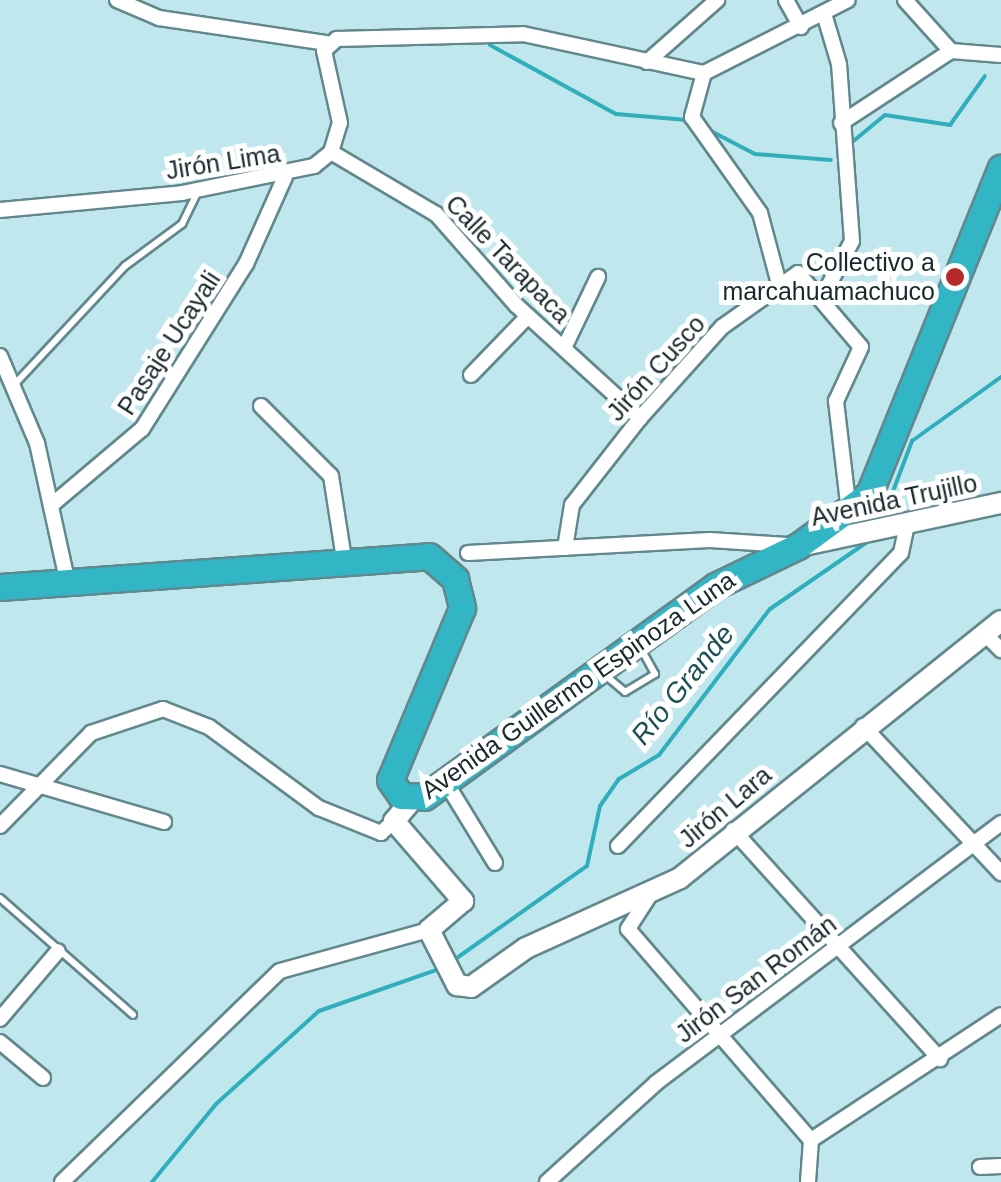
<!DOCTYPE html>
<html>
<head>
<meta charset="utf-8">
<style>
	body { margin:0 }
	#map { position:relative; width:1001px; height:1182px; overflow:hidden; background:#c0e7ed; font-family:Arial,sans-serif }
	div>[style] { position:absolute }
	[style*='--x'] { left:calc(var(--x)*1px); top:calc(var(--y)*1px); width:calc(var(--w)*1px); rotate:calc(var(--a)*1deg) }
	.stream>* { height:4px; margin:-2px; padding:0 2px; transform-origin:2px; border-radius:2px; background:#2faebc }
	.roads { filter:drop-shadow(2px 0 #62878c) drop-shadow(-2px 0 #62878c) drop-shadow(0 2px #62878c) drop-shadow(0 -2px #62878c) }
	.lane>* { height:6px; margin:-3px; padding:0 3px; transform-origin:3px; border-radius:3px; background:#fff }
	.street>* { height:14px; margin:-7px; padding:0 7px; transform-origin:7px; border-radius:7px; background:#fff }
	.secondary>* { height:20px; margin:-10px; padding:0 10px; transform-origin:10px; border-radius:10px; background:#fff }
	.highway>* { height:25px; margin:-12.5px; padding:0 12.5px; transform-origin:12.5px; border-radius:12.5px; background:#32b5c4 }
	.dots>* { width:28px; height:28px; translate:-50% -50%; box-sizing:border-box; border:5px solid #fff; border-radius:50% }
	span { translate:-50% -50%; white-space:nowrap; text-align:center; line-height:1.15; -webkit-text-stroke:10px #fff; paint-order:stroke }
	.street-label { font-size:25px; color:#19292b }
	.poi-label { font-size:25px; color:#19292b }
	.right { translate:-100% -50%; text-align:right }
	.water-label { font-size:28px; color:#1d5056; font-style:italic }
</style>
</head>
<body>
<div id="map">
	<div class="stream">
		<div style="--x:490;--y:45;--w:144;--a:28.7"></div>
		<div style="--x:616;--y:114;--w:71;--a:4.8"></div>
		<div style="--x:707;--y:129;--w:54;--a:27.5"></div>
		<div style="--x:755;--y:154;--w:76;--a:4.5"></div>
		<div style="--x:851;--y:143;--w:44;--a:-39.5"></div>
		<div style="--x:885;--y:115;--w:66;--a:8.7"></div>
		<div style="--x:950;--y:125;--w:60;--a:-54.5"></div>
		<div style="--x:881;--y:523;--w:88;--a:-69.3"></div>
		<div style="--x:912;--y:441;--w:110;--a:-35.7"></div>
		<div style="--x:454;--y:960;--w:163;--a:-35.3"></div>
		<div style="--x:587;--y:866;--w:61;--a:-77.8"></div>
		<div style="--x:600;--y:806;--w:33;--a:-55"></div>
		<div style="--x:619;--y:779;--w:47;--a:-31"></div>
		<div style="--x:659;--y:755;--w:183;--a:-52.8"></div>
		<div style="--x:770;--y:609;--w:129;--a:-34.6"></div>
		<div style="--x:152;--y:1182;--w:101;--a:-50.6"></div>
		<div style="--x:216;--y:1104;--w:139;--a:-42.1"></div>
		<div style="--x:319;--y:1011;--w:130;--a:-19.3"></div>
	</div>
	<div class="roads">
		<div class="lane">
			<div style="--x:14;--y:385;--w:163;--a:-47"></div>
			<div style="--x:125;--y:266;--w:71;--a:-36.4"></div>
			<div style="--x:182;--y:224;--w:37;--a:-64"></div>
			<div style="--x:605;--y:675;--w:26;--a:40"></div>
			<div style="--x:625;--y:692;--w:35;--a:-31"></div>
			<div style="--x:655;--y:674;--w:31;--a:-119"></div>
			<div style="--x:0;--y:898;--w:177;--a:41.3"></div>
		</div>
		<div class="street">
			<div style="--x:117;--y:0;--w:46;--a:23.2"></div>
			<div style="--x:159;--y:18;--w:170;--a:8.5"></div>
			<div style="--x:786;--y:0;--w:31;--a:61"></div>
			<div style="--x:905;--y:0;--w:69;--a:48"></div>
			<div style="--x:951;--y:51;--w:50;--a:4.6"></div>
			<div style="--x:647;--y:62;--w:94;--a:-41.5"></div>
			<div style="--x:704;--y:73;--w:46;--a:105.3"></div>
			<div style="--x:692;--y:117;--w:118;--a:54.7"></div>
			<div style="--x:760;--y:213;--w:73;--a:75"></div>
			<div style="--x:841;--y:123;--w:131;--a:-33.2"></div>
			<div style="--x:331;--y:152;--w:122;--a:30.6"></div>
			<div style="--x:436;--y:214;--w:121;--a:48.7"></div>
			<div style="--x:516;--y:305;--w:168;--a:42.3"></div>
			<div style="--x:0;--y:210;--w:183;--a:-5.3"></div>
			<div style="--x:182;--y:193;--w:135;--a:-11.6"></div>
			<div style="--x:314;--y:166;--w:22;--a:-39"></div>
			<div style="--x:331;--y:152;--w:30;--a:-73"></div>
			<div style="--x:340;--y:123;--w:74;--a:-102.5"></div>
			<div style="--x:324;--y:51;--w:18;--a:-43"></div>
			<div style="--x:337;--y:39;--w:186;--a:-1.5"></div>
			<div style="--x:523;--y:34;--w:185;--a:12.2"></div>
			<div style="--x:704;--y:73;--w:161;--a:-26.9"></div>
			<div style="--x:823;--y:296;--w:62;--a:-62.2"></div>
			<div style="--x:852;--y:241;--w:177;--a:-94.2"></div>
			<div style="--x:839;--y:64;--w:49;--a:-106.6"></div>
			<div style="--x:564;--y:348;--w:79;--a:-64.4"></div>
			<div style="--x:0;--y:356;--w:95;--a:67"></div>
			<div style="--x:37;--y:443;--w:144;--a:77.6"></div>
			<div style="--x:471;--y:375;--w:82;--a:-46"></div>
			<div style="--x:261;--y:406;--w:99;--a:45"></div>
			<div style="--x:331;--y:476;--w:84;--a:81.1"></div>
			<div style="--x:54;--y:503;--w:115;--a:-40.1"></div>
			<div style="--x:142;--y:429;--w:195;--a:-57.8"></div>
			<div style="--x:246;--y:264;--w:95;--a:-65.9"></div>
			<div style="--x:565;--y:548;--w:44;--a:-80.8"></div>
			<div style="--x:572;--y:505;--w:110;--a:-52"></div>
			<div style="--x:640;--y:418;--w:122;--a:-48"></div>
			<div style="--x:722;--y:327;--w:93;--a:-35.4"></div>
			<div style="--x:798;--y:273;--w:97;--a:49.6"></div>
			<div style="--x:861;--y:347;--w:60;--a:114.8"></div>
			<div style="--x:836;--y:401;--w:112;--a:83.3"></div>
			<div style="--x:468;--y:553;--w:242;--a:-3.1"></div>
			<div style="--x:710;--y:540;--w:77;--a:3.7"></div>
			<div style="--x:985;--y:634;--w:23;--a:45"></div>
			<div style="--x:863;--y:726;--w:202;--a:46.8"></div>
			<div style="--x:0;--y:774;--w:171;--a:16.3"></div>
			<div style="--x:445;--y:781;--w:96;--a:58.6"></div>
			<div style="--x:0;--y:826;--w:130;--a:-45.6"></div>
			<div style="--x:91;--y:733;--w:76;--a:-18.4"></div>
			<div style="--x:163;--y:709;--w:49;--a:21.4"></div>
			<div style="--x:209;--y:727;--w:137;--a:36.4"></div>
			<div style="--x:319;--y:808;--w:67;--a:22"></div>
			<div style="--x:381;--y:833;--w:18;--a:-43"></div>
			<div style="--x:733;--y:830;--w:309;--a:47.9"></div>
			<div style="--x:618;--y:846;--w:407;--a:-46"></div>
			<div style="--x:901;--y:553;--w:30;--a:-78"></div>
			<div style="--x:648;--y:898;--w:37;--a:123"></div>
			<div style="--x:628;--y:929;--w:279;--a:49.1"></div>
			<div style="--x:0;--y:1019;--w:89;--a:-49.5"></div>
			<div style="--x:0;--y:1042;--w:56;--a:39.9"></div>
			<div style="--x:811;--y:1140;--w:227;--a:-33.3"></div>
			<div style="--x:980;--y:1167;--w:21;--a:-3"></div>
			<div style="--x:62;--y:1182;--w:303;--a:-44.1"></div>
			<div style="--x:280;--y:971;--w:155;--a:-15.4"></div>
			<div style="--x:547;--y:1182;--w:147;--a:-42.2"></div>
			<div style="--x:656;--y:1083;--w:432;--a:-37"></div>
			<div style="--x:808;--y:1182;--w:42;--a:-85.9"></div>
		</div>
		<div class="secondary">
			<div style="--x:800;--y:546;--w:206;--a:-12.1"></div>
			<div style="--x:411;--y:801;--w:26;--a:130"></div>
			<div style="--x:394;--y:821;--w:106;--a:49.2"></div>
			<div style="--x:463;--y:901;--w:45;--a:139.5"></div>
			<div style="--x:429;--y:930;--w:62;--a:63"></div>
			<div style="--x:457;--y:985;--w:14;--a:8"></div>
			<div style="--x:471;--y:987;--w:67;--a:-35.3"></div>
			<div style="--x:526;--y:948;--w:169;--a:-24.4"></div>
			<div style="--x:680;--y:878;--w:411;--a:-38.7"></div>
		</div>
		<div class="highway">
			<div style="--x:0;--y:587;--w:430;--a:-4.1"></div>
			<div style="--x:429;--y:556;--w:35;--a:41"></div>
			<div style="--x:455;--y:579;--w:30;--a:76"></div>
			<div style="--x:462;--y:608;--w:186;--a:112.7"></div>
			<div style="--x:390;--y:780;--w:19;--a:55"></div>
			<div style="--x:401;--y:796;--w:23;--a:2"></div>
			<div style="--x:424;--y:797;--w:359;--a:-35.9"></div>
			<div style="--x:715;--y:586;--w:92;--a:-25.7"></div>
			<div style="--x:798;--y:546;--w:88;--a:-36.2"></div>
			<div style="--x:869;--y:494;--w:352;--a:-68"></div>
		</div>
	</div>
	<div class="dots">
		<div style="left:955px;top:277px;background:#b72828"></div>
	</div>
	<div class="street-label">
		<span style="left:223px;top:162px;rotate:-9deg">Jirón Lima</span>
		<span style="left:508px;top:259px;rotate:46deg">Calle Tarapaca</span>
		<span style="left:169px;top:343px;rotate:-57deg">Pasaje Ucayali</span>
		<span style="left:656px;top:368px;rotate:-48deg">Jirón Cusco</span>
		<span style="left:894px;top:500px;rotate:-12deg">Avenida Trujillo</span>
		<span style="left:578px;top:685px;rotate:-35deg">Avenida Guillermo Espinoza Luna</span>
		<span style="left:725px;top:807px;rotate:-40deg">Jirón Lara</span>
		<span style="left:756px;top:979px;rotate:-37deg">Jirón San Román</span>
	</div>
	<div class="poi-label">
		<span class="right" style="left:935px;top:277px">Collectivo a<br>marcahuamachuco</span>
	</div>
	<div class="water-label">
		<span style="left:683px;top:685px;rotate:-51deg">Río Grande</span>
	</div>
</div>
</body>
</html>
